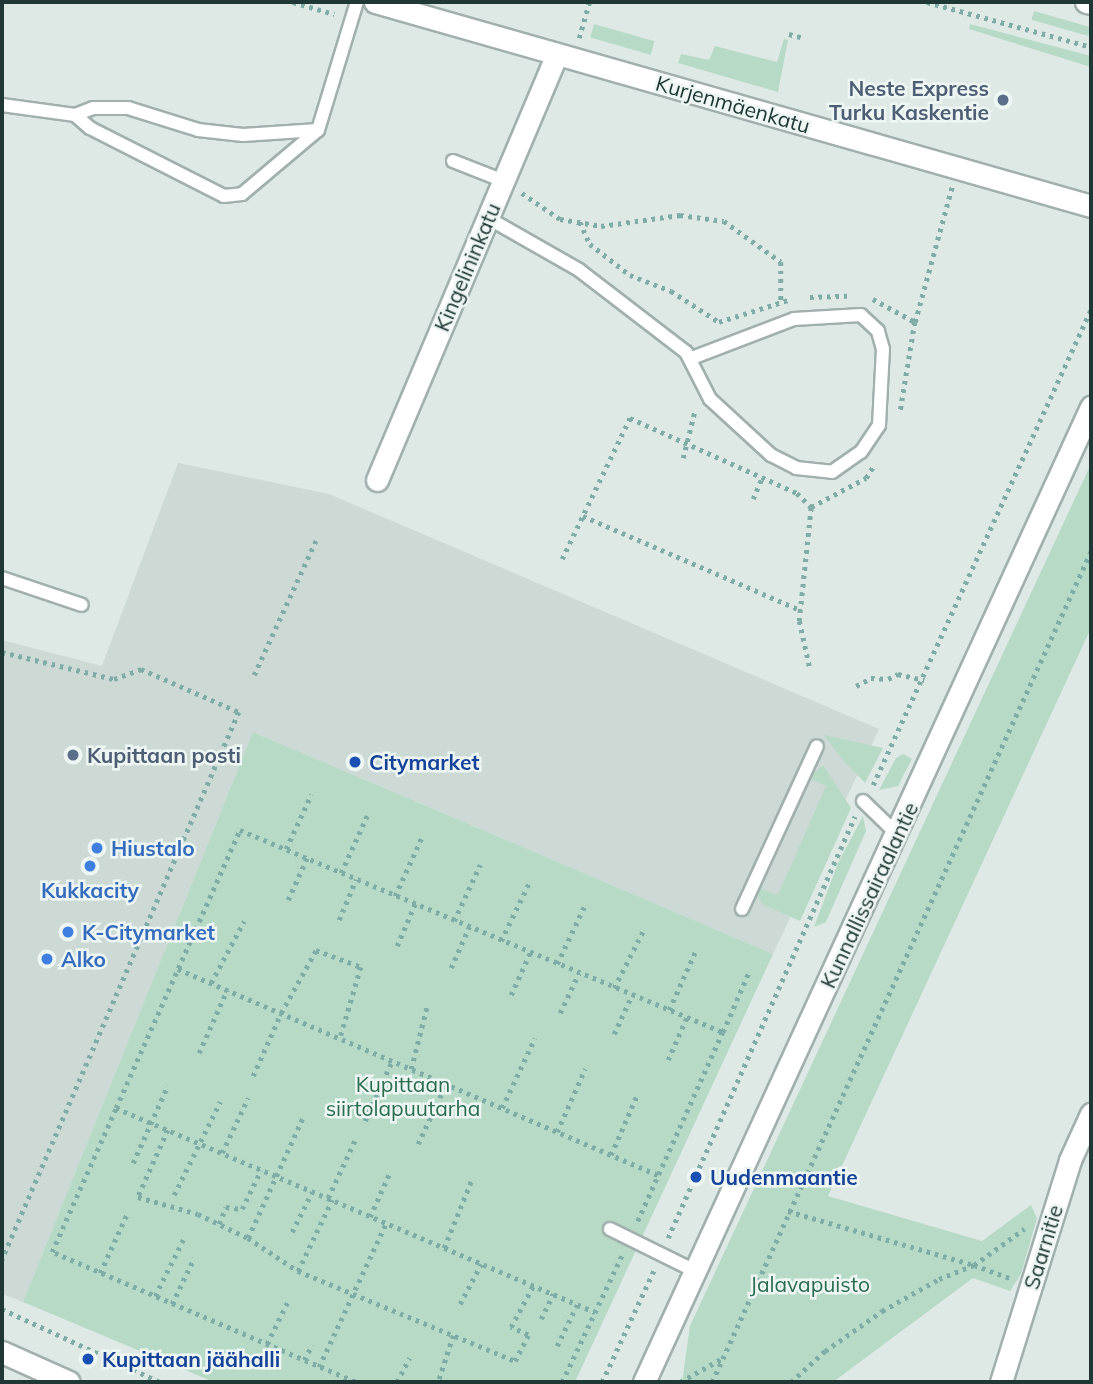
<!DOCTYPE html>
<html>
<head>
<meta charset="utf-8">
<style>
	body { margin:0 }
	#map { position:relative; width:1093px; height:1384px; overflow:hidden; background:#dee9e6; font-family:Mulish,sans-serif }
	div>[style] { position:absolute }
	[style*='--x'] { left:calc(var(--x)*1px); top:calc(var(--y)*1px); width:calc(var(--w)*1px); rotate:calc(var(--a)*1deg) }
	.built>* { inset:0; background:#ccd9d5 }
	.green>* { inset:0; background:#b7dac6; transform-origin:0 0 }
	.path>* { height:4.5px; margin-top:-2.25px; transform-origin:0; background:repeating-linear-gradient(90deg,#7faca5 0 3.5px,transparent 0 8.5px) }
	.roads { filter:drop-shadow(2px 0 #a1b0ad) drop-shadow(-2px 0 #a1b0ad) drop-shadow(0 2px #a1b0ad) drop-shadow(0 -2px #a1b0ad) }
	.lane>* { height:12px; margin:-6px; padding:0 6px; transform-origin:6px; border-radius:6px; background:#fff }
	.street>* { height:21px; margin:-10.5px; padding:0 10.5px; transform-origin:10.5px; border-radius:10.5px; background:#fff }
	.secondary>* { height:21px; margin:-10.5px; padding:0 10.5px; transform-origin:10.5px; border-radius:10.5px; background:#fff }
	.dots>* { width:19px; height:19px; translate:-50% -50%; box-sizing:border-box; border:4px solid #eef6f3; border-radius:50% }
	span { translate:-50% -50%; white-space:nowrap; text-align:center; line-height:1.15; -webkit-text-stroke:5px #eef6f3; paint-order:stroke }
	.service-label { font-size:21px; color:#4e5e75; font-weight:700 }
	.right { translate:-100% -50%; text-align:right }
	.left { translate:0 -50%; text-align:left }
	.street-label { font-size:21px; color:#203835 }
	.transit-label { font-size:21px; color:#164399; font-weight:700 }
	.shop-label { font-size:21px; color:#366cbe; font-weight:700 }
	.park-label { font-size:21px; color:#2c6d4f }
	.frame { position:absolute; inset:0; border:4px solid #203835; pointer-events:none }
</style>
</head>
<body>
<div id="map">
	<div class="built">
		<div style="clip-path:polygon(178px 463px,329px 494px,879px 729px,773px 954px,253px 732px,23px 1302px,2px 1294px,2px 640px,102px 666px)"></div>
	</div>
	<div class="green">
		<div style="left:1034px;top:11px;width:59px;height:9px;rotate:16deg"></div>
		<div style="left:594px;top:24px;width:63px;height:14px;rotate:16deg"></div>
		<div style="clip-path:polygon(970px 24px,1091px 56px,1091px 67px,969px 29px)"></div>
		<div style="clip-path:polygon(784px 39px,788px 40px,778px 92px,678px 63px,681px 54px,709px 60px,715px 46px,777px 62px)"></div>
		<div style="clip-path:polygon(1091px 464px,1091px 628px,828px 1196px,982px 1241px,1031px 1205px,1037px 1218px,1021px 1274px,1010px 1291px,973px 1278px,833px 1382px,682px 1382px,690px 1326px)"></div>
		<div style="clip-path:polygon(253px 732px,773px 954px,575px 1382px,214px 1382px,23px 1302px)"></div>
		<div style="clip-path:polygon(824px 735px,883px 748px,865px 783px,842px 759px)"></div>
		<div style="clip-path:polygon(903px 754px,912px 759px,898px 786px,879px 790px,896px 758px)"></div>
		<div style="clip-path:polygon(823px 765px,851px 808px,800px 921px,762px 904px,758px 895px,761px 889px,778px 895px,826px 786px,809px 778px)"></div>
		<div style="clip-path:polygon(863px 816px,866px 831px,826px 922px,814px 927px,838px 863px)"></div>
	</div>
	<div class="path">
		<div style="--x:293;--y:2;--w:43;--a:16.3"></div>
		<div style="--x:927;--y:2;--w:170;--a:15.3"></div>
		<div style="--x:789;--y:34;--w:16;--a:15"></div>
		<div style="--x:579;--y:38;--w:37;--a:-74"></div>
		<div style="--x:522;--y:193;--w:46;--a:34.4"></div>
		<div style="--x:560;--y:219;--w:42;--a:9.7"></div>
		<div style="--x:601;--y:226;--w:80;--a:-7.9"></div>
		<div style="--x:680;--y:215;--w:44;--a:7.8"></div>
		<div style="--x:724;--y:221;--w:70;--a:35.7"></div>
		<div style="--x:781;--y:262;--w:38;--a:90"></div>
		<div style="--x:580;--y:222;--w:24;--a:66"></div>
		<div style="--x:590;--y:244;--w:51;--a:37.8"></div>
		<div style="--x:630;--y:275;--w:44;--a:21.3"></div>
		<div style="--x:671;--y:291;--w:57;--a:32.9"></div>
		<div style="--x:719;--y:322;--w:72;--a:-17.7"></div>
		<div style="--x:810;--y:297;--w:37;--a:-2"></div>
		<div style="--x:873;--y:299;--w:48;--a:28.7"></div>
		<div style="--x:915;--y:322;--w:93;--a:99.3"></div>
		<div style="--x:915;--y:322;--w:140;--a:-74.7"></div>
		<div style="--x:683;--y:458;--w:49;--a:-76"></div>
		<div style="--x:753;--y:499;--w:25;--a:-67"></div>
		<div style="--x:583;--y:516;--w:236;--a:23.4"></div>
		<div style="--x:562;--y:559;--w:157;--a:-64.3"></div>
		<div style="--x:630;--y:418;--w:183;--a:24.2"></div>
		<div style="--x:797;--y:493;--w:20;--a:45"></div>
		<div style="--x:811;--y:507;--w:62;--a:-27.8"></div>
		<div style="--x:866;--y:478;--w:13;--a:-58"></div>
		<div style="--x:2;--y:652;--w:115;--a:13.6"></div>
		<div style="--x:114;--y:679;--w:29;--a:-20"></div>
		<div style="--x:141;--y:669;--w:107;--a:23.7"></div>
		<div style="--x:239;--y:712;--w:597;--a:113.39"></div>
		<div style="--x:809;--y:666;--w:46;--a:-102.5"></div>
		<div style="--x:799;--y:621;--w:115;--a:-84"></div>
		<div style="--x:254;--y:675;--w:149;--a:-65.3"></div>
		<div style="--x:856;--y:686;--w:17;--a:-28"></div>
		<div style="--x:871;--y:678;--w:17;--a:3"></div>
		<div style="--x:888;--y:679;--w:11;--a:-27"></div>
		<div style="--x:898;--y:674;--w:27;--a:13"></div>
		<div style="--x:873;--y:785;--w:524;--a:-65.39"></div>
		<div style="--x:286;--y:849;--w:60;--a:-65.2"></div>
		<div style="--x:341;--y:873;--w:63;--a:-65.5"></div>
		<div style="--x:395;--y:896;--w:63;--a:-65.5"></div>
		<div style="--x:288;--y:900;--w:46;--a:-65.7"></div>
		<div style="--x:339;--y:920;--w:44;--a:-67.5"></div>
		<div style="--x:454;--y:921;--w:62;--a:-65.1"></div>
		<div style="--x:501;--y:941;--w:64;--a:-64.2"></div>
		<div style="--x:397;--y:946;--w:46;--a:-66.8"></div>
		<div style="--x:557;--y:964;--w:65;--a:-64.6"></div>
		<div style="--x:451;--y:968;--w:45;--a:-66.3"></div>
		<div style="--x:178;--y:969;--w:522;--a:23.23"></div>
		<div style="--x:211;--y:983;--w:70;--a:-62"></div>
		<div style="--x:614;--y:988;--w:66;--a:-63"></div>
		<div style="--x:511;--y:995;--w:46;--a:-65.7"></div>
		<div style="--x:669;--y:1010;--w:66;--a:-65.8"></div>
		<div style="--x:560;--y:1013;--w:44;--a:-64.6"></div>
		<div style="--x:723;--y:1032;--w:63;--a:-66.7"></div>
		<div style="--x:614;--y:1034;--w:43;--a:-65.2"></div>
		<div style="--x:199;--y:1053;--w:69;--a:-66"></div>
		<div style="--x:668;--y:1060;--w:47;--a:-66.2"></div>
		<div style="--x:411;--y:1069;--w:65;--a:-75.7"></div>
		<div style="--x:253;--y:1076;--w:69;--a:-66"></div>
		<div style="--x:281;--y:1013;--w:72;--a:-60.9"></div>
		<div style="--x:316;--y:950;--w:48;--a:20.7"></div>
		<div style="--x:361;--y:967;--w:75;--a:106.3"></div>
		<div style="--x:116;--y:1108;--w:304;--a:-66"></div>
		<div style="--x:240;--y:830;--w:524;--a:22.7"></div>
		<div style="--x:723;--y:1032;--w:209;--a:114.2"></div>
		<div style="--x:502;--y:1108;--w:77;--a:-64.8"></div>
		<div style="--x:365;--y:1121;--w:66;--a:-65.8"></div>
		<div style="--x:168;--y:1130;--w:73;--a:114.1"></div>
		<div style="--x:138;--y:1197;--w:62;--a:15.8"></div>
		<div style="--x:198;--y:1214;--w:55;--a:25.6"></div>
		<div style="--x:248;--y:1238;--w:60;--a:33.4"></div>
		<div style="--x:298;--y:1271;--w:235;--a:22.5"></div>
		<div style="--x:515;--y:1361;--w:29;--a:-63"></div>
		<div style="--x:528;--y:1335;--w:19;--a:-155"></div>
		<div style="--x:511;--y:1327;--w:47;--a:-61.8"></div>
		<div style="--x:557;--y:1132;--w:69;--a:-66"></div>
		<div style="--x:418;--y:1144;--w:66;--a:-65"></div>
		<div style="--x:222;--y:1153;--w:61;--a:-64.7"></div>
		<div style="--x:611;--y:1155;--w:65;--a:-66.6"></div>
		<div style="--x:133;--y:1163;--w:85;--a:-65.8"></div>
		<div style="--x:174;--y:1195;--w:104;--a:-63.7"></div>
		<div style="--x:328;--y:1198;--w:64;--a:-65"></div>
		<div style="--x:788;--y:1211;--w:194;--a:16.2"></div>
		<div style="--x:974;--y:1265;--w:62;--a:-35.8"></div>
		<div style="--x:370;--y:1217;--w:49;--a:-66"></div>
		<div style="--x:219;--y:1224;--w:18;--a:-68"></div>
		<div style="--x:226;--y:1207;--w:16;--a:7"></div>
		<div style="--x:242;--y:1209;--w:43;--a:-64"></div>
		<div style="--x:292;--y:1232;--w:45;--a:-63.4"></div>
		<div style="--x:248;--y:1238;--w:135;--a:-65.5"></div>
		<div style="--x:668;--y:1238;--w:461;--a:-66.1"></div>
		<div style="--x:444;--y:1248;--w:74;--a:-67.9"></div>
		<div style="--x:298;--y:1271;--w:79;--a:-64.4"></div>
		<div style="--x:100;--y:1273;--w:65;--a:-65.4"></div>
		<div style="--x:155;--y:1296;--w:67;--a:-63.4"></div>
		<div style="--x:172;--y:1304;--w:51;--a:-64.4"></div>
		<div style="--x:460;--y:1304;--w:45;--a:-62.3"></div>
		<div style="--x:2;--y:1309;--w:174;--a:24.8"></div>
		<div style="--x:541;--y:1319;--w:28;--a:-64"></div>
		<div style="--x:267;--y:1344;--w:50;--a:-63.9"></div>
		<div style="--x:557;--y:1346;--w:46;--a:-64"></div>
		<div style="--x:304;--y:1360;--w:17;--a:-62"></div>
		<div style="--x:319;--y:1367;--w:159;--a:-65"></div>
		<div style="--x:439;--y:1379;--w:46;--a:-72.3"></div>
		<div style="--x:355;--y:1382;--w:330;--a:-156.8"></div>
		<div style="--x:52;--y:1252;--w:158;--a:-66"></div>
		<div style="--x:116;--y:1108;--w:521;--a:23.07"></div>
		<div style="--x:397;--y:1382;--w:27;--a:-63"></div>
		<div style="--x:562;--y:1382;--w:143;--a:-64.7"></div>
		<div style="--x:602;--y:1382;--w:126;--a:-65.1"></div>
		<div style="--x:680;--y:1382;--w:47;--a:-29.3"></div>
		<div style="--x:712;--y:1382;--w:913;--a:-65.48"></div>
		<div style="--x:791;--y:1382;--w:46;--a:-42.4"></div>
		<div style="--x:825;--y:1351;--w:70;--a:-35.1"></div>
		<div style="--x:882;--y:1311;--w:65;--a:-29.3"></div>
		<div style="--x:939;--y:1279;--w:38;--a:-22"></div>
		<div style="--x:974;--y:1265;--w:38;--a:20"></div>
	</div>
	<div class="roads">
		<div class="lane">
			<div style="--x:2;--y:105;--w:74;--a:7.8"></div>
			<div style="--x:75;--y:115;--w:20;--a:41"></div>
			<div style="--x:90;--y:128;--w:150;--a:26.9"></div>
			<div style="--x:224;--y:196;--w:18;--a:-6"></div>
			<div style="--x:242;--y:194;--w:99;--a:-40.1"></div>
			<div style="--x:75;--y:115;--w:19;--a:-21"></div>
			<div style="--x:93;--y:108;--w:35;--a:0"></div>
			<div style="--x:128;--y:108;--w:73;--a:17.4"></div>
			<div style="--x:198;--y:130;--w:45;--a:6.3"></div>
			<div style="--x:243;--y:135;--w:75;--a:-3.8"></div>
			<div style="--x:318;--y:130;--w:134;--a:-73.1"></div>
			<div style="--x:453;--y:161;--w:55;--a:21.4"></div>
			<div style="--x:488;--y:218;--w:105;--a:29.7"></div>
			<div style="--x:579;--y:270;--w:135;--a:37.5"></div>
			<div style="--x:686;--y:352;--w:53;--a:62.9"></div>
			<div style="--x:710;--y:399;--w:83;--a:42.6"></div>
			<div style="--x:771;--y:455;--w:28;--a:27"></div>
			<div style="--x:796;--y:468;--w:36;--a:6"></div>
			<div style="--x:832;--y:472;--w:35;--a:-35"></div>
			<div style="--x:861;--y:452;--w:32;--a:-56"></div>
			<div style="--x:879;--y:425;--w:76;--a:-87"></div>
			<div style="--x:883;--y:349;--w:19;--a:-106"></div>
			<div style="--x:878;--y:331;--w:23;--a:-137"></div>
			<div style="--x:861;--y:315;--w:67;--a:176.6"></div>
			<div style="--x:794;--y:319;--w:109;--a:159.1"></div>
			<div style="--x:2;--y:578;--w:84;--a:18.6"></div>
			<div style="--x:863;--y:801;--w:47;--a:44.1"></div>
			<div style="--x:742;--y:909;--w:179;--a:-65.3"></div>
			<div style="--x:610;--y:1229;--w:95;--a:26.3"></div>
		</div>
		<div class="street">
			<div style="--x:375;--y:2;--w:744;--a:15.9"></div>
			<div style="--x:377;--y:480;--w:462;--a:-67.1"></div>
			<div style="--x:1001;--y:1382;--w:232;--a:-72.7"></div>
			<div style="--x:1070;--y:1160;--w:51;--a:-65.5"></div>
		</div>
		<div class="secondary">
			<div style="--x:1086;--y:2;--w:5;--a:11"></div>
			<div style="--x:2;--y:1352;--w:73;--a:24.1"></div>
			<div style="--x:644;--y:1382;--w:1073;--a:-65.37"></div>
		</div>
	</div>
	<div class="dots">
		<div style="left:1003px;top:100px;background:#5c6f8a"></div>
		<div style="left:73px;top:755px;background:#5c6f8a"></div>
		<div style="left:355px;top:762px;background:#1a4fb4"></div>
		<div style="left:97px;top:848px;background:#3f7fe0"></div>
		<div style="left:90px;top:866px;background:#3f7fe0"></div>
		<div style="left:68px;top:932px;background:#3f7fe0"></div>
		<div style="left:47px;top:959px;background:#3f7fe0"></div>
		<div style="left:696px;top:1177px;background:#1a4fb4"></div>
		<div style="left:88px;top:1359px;background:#1a4fb4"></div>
	</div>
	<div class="service-label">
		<span class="right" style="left:989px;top:100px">Neste Express<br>Turku Kaskentie</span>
		<span class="left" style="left:87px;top:755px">Kupittaan posti</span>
	</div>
	<div class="street-label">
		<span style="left:733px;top:104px;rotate:16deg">Kurjenmäenkatu</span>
		<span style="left:467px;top:267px;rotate:-67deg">Kingelininkatu</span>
		<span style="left:869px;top:895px;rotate:-65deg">Kunnallissairaalantie</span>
		<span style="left:1043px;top:1247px;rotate:-73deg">Saarnitie</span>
	</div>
	<div class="transit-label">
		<span class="left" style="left:369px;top:762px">Citymarket</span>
		<span class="left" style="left:710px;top:1177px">Uudenmaantie</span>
		<span class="left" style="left:102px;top:1359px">Kupittaan jäähalli</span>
	</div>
	<div class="shop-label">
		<span class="left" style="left:111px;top:848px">Hiustalo</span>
		<span style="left:90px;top:890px">Kukkacity</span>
		<span class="left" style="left:82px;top:932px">K-Citymarket</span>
		<span class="left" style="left:61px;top:959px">Alko</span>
	</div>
	<div class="park-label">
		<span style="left:403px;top:1096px">Kupittaan<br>siirtolapuutarha</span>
		<span style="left:810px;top:1284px">Jalavapuisto</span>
	</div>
	<div class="frame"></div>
</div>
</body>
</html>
